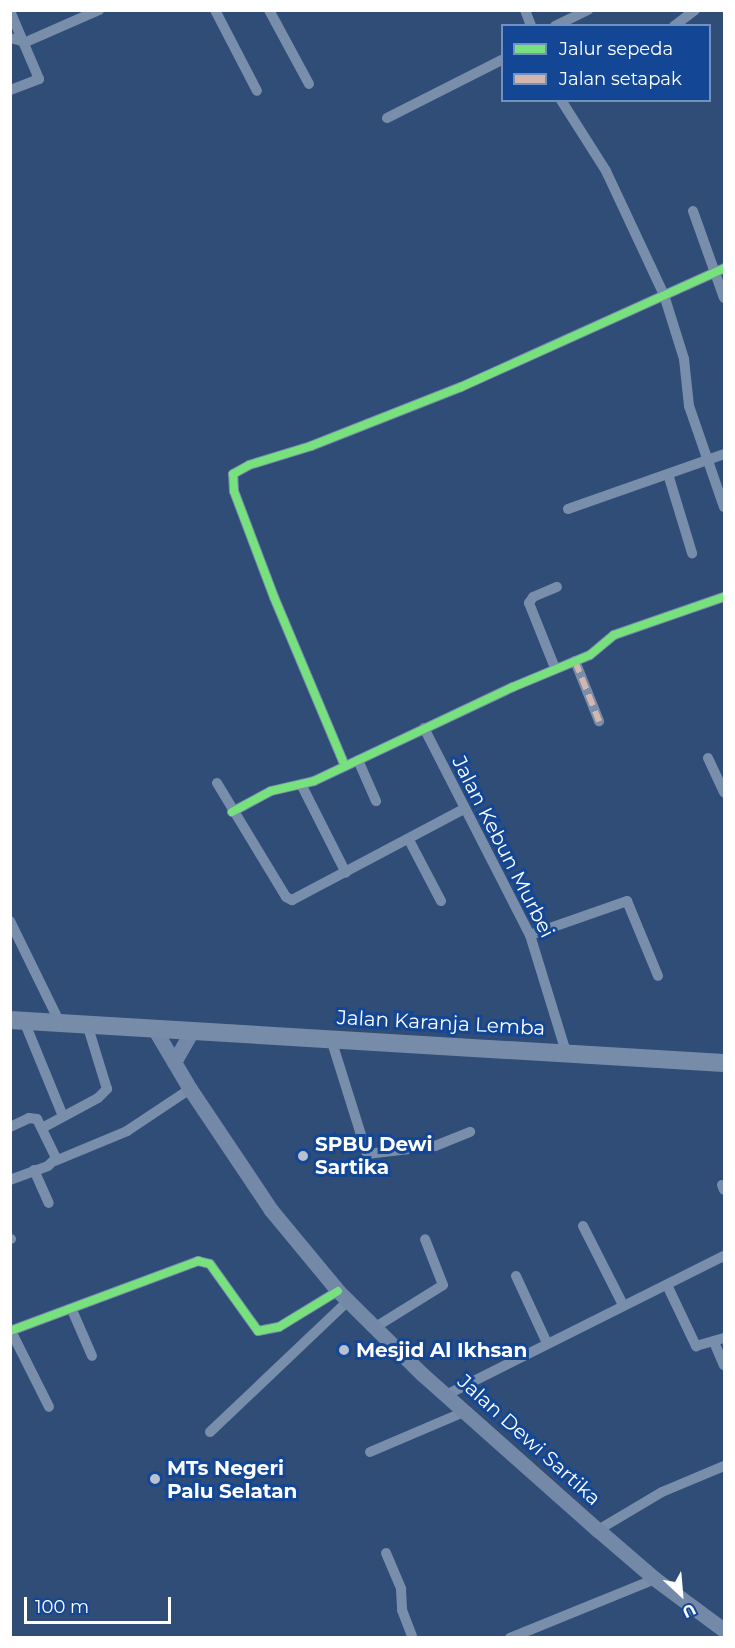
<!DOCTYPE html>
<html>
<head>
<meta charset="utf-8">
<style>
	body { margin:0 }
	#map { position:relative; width:735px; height:1648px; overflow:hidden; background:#304d78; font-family:Montserrat,sans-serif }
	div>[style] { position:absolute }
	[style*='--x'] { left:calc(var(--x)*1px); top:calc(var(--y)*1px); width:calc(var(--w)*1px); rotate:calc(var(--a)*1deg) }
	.minor>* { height:10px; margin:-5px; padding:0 5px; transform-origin:5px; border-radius:5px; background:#798eab }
	.secondary>* { height:15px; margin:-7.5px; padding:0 7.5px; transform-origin:7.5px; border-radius:7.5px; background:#7489a7 }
	.primary>* { height:18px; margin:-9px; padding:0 9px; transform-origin:9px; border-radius:9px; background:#778ca9 }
	.quiet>* { height:6px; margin-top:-3px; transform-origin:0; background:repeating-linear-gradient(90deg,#d1b7ad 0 12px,transparent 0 18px) }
	.cycleway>* { height:8px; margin:-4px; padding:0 4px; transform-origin:4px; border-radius:4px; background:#77e17e }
	.dots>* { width:16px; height:16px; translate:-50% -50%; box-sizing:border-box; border:3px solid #134795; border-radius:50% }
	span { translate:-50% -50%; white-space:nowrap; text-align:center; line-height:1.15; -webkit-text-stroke:6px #134795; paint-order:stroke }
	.street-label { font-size:20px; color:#fff }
	.poi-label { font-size:20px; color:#fff; font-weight:700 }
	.left { translate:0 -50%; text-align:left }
	.frame { position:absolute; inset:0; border:12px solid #fff; pointer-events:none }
	.legend { position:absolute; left:501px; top:24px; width:210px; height:78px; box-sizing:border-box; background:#134795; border:2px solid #7191bf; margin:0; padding:8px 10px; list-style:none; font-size:18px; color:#fff }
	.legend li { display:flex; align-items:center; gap:12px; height:30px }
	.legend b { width:30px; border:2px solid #7191bf }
	.north { position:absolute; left:651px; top:1564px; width:60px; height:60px; -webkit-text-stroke:4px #134795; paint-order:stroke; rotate:154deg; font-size:16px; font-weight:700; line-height:24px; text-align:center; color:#fff }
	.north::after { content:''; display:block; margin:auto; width:21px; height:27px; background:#fff; clip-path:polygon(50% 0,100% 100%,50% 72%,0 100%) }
	.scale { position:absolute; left:24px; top:1597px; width:147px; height:27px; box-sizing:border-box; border:3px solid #fff; border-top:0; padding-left:8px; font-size:18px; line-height:21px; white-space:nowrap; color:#fff; -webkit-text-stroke:4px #134795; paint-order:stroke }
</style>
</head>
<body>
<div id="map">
	<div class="minor">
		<div style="--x:215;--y:10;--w:91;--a:62.6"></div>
		<div style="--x:269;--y:10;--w:84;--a:61.6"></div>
		<div style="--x:525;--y:10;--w:17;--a:69"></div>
		<div style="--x:10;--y:11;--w:74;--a:66.9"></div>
		<div style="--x:39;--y:79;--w:31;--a:159"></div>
		<div style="--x:555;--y:26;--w:37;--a:-26"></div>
		<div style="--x:674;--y:26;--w:26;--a:-37"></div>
		<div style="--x:10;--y:38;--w:16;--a:14"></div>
		<div style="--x:26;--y:42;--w:80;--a:-23.7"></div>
		<div style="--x:561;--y:100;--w:84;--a:57.6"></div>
		<div style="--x:606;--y:171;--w:137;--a:64.9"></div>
		<div style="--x:664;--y:295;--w:67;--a:72.6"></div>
		<div style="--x:684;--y:359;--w:47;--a:83.9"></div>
		<div style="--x:689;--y:406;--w:107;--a:70.9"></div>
		<div style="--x:387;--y:118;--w:129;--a:-26.8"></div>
		<div style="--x:693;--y:211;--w:92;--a:70.4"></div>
		<div style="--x:668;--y:474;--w:83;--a:73.1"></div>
		<div style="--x:568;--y:509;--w:165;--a:-19.4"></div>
		<div style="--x:575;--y:661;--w:65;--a:68.2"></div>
		<div style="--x:555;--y:668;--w:70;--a:-111.8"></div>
		<div style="--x:529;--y:603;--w:7;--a:-56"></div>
		<div style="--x:533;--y:597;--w:26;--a:-23"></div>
		<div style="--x:424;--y:728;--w:233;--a:62.9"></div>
		<div style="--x:530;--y:935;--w:122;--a:72.9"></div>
		<div style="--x:708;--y:758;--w:38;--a:65"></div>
		<div style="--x:358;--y:760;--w:45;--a:66.3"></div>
		<div style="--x:345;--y:766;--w:183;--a:-112.8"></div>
		<div style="--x:274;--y:597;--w:113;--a:-110.7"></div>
		<div style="--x:234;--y:491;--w:17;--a:-93"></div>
		<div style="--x:233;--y:474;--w:18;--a:-29"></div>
		<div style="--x:249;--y:465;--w:65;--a:-17"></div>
		<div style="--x:311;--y:446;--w:161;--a:-21.5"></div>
		<div style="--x:461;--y:387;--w:289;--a:-24.3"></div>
		<div style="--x:217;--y:783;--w:133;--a:58.8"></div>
		<div style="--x:286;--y:897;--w:7;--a:27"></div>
		<div style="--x:292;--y:900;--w:195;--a:-27.9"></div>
		<div style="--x:302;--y:786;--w:97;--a:63.2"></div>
		<div style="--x:232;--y:812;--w:44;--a:-28.3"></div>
		<div style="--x:271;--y:791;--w:44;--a:-13.1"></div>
		<div style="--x:314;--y:781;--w:220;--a:-25.3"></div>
		<div style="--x:513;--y:687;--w:83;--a:-22.6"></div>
		<div style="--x:590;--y:655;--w:31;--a:-40"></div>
		<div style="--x:614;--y:635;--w:116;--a:-19.1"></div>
		<div style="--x:409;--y:840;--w:69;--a:62.3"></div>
		<div style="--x:10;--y:921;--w:114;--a:63.9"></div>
		<div style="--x:530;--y:935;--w:103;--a:-19.3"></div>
		<div style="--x:627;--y:901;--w:81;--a:67.5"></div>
		<div style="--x:24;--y:1021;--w:103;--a:67.7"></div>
		<div style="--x:331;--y:1039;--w:121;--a:72.6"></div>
		<div style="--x:367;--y:1154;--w:68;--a:-6.7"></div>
		<div style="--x:435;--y:1146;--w:38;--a:-22"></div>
		<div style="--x:10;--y:1127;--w:21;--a:-25"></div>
		<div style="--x:29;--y:1118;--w:8;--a:7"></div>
		<div style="--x:37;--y:1119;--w:43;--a:64"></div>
		<div style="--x:56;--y:1158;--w:11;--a:135"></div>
		<div style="--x:48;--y:1166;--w:40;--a:159.8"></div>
		<div style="--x:44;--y:1127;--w:61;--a:-28.2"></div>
		<div style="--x:98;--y:1098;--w:13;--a:-45"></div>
		<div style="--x:107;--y:1089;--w:68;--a:-107.1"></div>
		<div style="--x:55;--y:1161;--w:78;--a:-22.6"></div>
		<div style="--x:127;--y:1131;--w:76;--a:-33.7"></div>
		<div style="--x:34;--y:1170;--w:36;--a:66"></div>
		<div style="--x:722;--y:1185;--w:5;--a:68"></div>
		<div style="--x:583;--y:1226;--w:89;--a:63.1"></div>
		<div style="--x:10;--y:1239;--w:1;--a:0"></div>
		<div style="--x:516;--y:1276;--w:74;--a:65.2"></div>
		<div style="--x:667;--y:1285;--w:68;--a:64.6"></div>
		<div style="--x:696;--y:1346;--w:29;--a:-16"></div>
		<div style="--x:72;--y:1310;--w:50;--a:66.5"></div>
		<div style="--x:374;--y:1328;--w:81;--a:-31.9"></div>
		<div style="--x:443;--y:1285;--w:49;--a:-111.4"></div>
		<div style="--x:10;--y:1329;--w:87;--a:63.4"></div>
		<div style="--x:10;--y:1331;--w:201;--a:-20.4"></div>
		<div style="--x:198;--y:1261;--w:12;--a:14"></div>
		<div style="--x:210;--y:1264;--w:82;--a:54.4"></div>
		<div style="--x:258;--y:1331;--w:21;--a:-11"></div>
		<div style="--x:279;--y:1327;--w:69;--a:-31.4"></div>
		<div style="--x:714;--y:1342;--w:25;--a:67"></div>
		<div style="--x:446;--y:1395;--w:311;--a:-26.6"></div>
		<div style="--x:210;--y:1432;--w:190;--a:-43.5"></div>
		<div style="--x:370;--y:1452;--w:102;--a:-23.1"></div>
		<div style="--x:598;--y:1530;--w:74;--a:-30.7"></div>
		<div style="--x:662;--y:1492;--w:67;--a:-22.8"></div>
		<div style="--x:386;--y:1553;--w:39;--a:67"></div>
		<div style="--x:401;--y:1589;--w:21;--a:87"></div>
		<div style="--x:402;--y:1610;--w:30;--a:69"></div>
		<div style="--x:510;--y:1638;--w:157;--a:-22.1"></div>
	</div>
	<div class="secondary">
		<div style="--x:155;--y:1030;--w:69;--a:59.3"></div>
		<div style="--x:190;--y:1089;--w:146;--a:56.2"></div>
		<div style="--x:271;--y:1210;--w:105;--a:50.4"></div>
		<div style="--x:338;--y:1291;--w:118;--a:44.7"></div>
		<div style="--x:422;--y:1374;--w:235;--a:41.6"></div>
		<div style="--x:598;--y:1530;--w:75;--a:40.7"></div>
		<div style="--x:655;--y:1579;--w:86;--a:36.5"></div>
		<div style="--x:174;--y:1062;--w:34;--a:-60"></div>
	</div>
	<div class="primary">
		<div style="--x:10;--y:1020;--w:715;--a:3.45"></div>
	</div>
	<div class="quiet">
		<div style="--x:575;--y:661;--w:65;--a:68.2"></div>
	</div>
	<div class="cycleway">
		<div style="--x:345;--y:766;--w:183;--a:-112.8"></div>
		<div style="--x:274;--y:597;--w:113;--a:-110.7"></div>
		<div style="--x:234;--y:491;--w:17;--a:-93"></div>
		<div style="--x:233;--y:474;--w:18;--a:-29"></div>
		<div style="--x:249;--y:465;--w:65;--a:-17"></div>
		<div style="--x:311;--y:446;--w:161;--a:-21.5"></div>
		<div style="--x:461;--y:387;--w:289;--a:-24.3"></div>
		<div style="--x:232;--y:812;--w:44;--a:-28.3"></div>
		<div style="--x:271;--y:791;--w:44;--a:-13.1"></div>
		<div style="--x:314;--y:781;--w:220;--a:-25.3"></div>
		<div style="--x:513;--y:687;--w:83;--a:-22.6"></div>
		<div style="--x:590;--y:655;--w:31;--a:-40"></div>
		<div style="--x:614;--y:635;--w:116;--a:-19.1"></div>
		<div style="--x:10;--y:1331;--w:201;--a:-20.4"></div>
		<div style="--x:198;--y:1261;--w:12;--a:14"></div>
		<div style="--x:210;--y:1264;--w:82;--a:54.4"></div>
		<div style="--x:258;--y:1331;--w:21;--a:-11"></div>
		<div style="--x:279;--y:1327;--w:69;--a:-31.4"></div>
	</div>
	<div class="dots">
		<div style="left:303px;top:1156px;background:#b7c1d0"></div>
		<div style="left:344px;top:1350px;background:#b7c1d0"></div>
		<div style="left:155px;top:1479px;background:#b7c1d0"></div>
	</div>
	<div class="street-label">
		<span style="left:503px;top:847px;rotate:63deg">Jalan Kebun Murbei</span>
		<span style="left:441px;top:1023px;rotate:3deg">Jalan Karanja Lemba</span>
		<span style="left:529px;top:1440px;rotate:42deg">Jalan Dewi Sartika</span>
	</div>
	<div class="poi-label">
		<span class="left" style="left:315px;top:1156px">SPBU Dewi<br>Sartika</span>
		<span class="left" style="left:356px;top:1350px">Mesjid Al Ikhsan</span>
		<span class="left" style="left:167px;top:1480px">MTs Negeri<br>Palu Selatan</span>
	</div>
	<div class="frame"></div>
	<ul class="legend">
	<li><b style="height:8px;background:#77e17e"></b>Jalur sepeda</li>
	<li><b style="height:8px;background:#d1b7ad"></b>Jalan setapak</li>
	</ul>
	<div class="north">U</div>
	<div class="scale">100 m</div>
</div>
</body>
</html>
